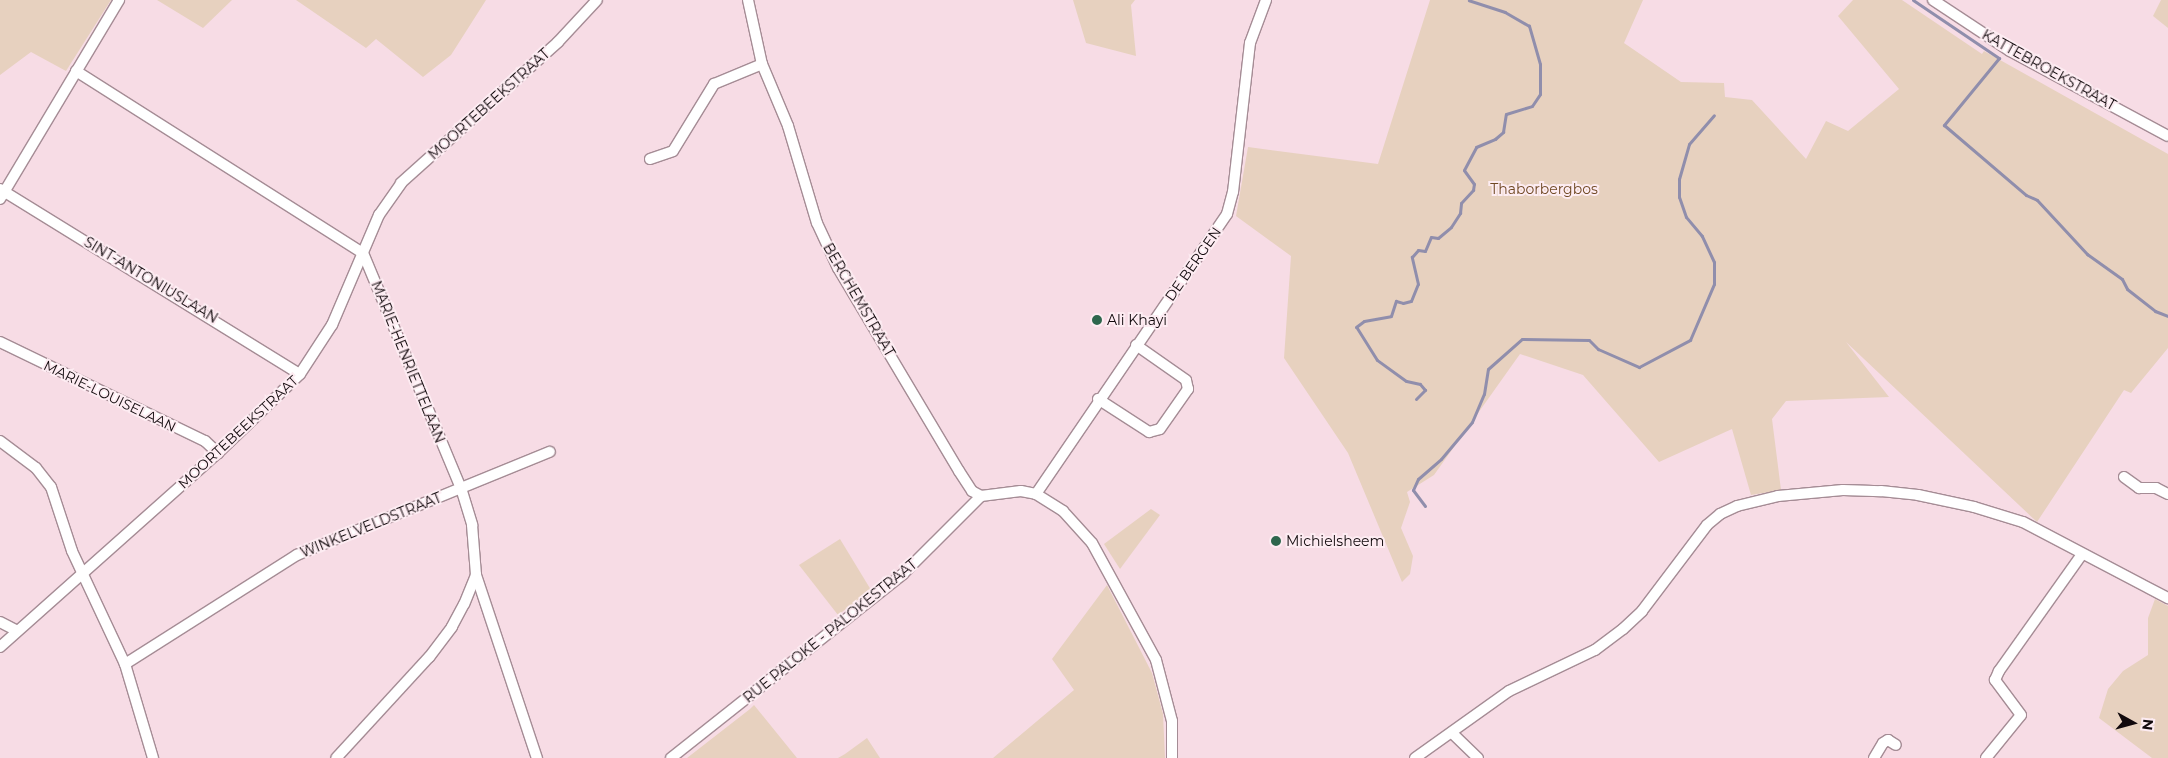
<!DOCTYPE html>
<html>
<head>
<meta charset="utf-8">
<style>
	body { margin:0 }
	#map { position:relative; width:2168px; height:758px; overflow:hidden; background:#f7dce5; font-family:Montserrat,sans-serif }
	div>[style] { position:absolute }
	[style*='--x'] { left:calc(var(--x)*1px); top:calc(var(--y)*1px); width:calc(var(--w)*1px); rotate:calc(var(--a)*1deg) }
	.green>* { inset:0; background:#e7d1bf }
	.stream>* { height:3px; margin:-1.5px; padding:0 1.5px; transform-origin:1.5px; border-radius:1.5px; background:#908eac }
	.roads { filter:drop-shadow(1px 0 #a58c95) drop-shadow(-1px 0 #a58c95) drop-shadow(0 1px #a58c95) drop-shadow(0 -1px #a58c95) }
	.minor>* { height:10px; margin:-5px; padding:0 5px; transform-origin:5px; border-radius:5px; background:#fff }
	.dots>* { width:14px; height:14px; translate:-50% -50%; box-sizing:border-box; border:2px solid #fdecf2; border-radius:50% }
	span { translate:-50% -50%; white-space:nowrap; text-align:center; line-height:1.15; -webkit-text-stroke:4px #fdecf2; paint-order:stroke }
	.street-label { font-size:14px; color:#11090c }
	.park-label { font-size:14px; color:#704924 }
	.poi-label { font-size:14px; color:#11090c }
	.left { translate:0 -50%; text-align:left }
	.north { position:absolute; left:2108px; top:698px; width:50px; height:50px; -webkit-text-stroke:4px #fdecf2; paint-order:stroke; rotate:97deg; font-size:14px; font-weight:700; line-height:20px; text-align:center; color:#11090c }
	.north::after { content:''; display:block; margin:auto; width:18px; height:22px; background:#11090c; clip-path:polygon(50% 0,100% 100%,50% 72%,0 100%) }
</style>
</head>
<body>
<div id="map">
	<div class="green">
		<div style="clip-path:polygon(0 0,111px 0,66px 71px,31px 52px,0 75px)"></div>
		<div style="clip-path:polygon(157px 0,232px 0,203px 28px)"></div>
		<div style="clip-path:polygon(296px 0,486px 0,451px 55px,423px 77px,376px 39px,366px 48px)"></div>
		<div style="clip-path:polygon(1073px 0,1135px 0,1131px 5px,1136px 56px,1086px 43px)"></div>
		<div style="clip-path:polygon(1430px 0,1643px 0,1624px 43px,1681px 82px,1724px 83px,1725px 97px,1752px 100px,1806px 159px,1826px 121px,1848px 131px,1899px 89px,1838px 16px,1853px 0,1902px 0,1982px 54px,1984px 51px,2168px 154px,2168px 348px,2131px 393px,2124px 390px,2037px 522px,1846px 342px,1889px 397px,1786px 401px,1772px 419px,1781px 490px,1751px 495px,1732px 429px,1659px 462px,1583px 375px,1520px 354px,1434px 475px,1407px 492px,1410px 502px,1401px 528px,1413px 556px,1410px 574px,1402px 582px,1348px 453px,1284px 358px,1291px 256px,1236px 216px,1248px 147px,1378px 164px)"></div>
		<div style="clip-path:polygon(2161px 0,2168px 0,2168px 28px,2153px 16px)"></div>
		<div style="clip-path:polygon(1151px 509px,1160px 515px,1120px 569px,1104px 544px)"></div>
		<div style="clip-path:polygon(840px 539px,871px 590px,838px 615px,799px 565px)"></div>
		<div style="clip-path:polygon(1107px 585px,1152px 673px,1163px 714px,1165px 758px,993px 758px,1074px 690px,1052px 659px)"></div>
		<div style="clip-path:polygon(2155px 599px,2168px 606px,2168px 758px,2152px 758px,2099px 718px,2108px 689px,2123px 671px,2148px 655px,2148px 618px)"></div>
		<div style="clip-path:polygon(754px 705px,797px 758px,687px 758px,750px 709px)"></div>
		<div style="clip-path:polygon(867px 738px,880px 758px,838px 758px,845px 754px)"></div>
	</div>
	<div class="stream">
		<div style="--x:1913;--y:0;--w:104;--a:34"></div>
		<div style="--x:1999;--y:58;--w:87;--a:129.4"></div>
		<div style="--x:1944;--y:125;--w:108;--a:40.5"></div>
		<div style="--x:2026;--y:195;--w:12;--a:24"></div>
		<div style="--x:2037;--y:200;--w:74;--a:47.2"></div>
		<div style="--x:2087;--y:254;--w:43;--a:35.5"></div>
		<div style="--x:2122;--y:279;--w:11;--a:63"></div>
		<div style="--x:2127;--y:289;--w:36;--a:38"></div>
		<div style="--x:2155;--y:311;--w:14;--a:21"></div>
		<div style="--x:1416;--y:399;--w:13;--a:-45"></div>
		<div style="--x:1425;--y:390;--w:8;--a:-130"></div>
		<div style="--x:1420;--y:384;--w:14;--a:-168"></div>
		<div style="--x:1406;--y:381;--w:36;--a:-144"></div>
		<div style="--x:1377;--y:360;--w:39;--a:-122"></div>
		<div style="--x:1356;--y:327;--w:10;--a:-37"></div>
		<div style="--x:1364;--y:321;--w:27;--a:-10"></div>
		<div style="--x:1391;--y:316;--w:16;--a:-72"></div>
		<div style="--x:1396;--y:301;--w:7;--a:16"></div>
		<div style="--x:1403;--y:303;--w:8;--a:-14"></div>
		<div style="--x:1411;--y:301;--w:18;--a:-68"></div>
		<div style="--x:1418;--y:284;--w:28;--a:-103"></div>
		<div style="--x:1412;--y:257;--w:9;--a:-49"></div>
		<div style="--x:1418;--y:250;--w:7;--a:8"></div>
		<div style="--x:1425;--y:251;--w:15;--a:-67"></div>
		<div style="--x:1431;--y:237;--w:7;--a:8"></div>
		<div style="--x:1438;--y:238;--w:17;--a:-40"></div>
		<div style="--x:1451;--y:227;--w:17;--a:-57"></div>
		<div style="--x:1460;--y:213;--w:10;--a:-84"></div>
		<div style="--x:1461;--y:203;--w:18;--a:-47"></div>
		<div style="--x:1473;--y:190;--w:6;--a:-81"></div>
		<div style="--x:1474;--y:184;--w:17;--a:-126"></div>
		<div style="--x:1464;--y:170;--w:26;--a:-62"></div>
		<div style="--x:1476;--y:147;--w:21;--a:-23"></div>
		<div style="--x:1495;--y:139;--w:11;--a:-41"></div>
		<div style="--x:1503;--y:132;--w:18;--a:-81"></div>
		<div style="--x:1506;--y:114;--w:27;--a:-17"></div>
		<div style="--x:1532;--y:106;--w:14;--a:-56"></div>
		<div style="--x:1540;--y:94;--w:30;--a:-90"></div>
		<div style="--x:1540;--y:64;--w:40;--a:-106"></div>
		<div style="--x:1529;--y:26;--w:28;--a:-150"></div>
		<div style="--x:1505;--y:12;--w:38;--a:-162"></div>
		<div style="--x:1425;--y:506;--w:20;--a:-127"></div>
		<div style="--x:1413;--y:490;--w:12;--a:-66"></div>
		<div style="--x:1418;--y:479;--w:30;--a:-41"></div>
		<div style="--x:1441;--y:459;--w:48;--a:-50"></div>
		<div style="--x:1472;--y:422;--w:30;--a:-67"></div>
		<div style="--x:1484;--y:394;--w:25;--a:-81"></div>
		<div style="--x:1488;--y:369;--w:45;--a:-41.4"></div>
		<div style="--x:1522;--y:339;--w:67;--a:0.9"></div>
		<div style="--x:1589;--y:340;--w:13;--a:45"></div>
		<div style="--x:1598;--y:349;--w:45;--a:23.7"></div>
		<div style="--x:1639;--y:367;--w:58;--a:-27.9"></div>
		<div style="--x:1690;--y:340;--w:61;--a:-66.8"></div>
		<div style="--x:1714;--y:284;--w:22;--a:-90"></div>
		<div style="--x:1714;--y:262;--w:29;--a:-115"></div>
		<div style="--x:1702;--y:236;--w:25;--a:-130"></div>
		<div style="--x:1686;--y:217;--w:21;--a:-109"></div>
		<div style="--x:1679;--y:197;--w:18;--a:-90"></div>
		<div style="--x:1679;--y:179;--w:36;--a:-74"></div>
		<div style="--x:1689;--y:144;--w:38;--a:-49"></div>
	</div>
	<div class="roads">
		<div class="minor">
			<div style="--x:748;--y:0;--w:66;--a:77.7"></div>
			<div style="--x:762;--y:64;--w:67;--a:67.2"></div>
			<div style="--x:788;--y:126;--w:101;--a:73.4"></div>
			<div style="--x:817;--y:223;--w:50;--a:65"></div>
			<div style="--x:838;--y:268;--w:236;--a:59.2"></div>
			<div style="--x:959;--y:471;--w:24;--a:57"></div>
			<div style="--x:972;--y:491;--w:10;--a:29"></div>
			<div style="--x:1933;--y:0;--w:92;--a:33.5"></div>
			<div style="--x:2010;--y:51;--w:179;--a:28.3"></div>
			<div style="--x:76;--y:71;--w:340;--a:32.4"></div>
			<div style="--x:363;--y:253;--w:255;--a:67.4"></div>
			<div style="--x:461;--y:488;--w:39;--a:73"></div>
			<div style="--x:472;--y:525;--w:50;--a:85.4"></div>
			<div style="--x:476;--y:575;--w:31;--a:112"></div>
			<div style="--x:464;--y:604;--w:26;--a:118"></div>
			<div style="--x:452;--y:627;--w:38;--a:127"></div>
			<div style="--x:429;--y:657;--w:137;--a:132.6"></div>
			<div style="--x:650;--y:159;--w:24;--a:-19"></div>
			<div style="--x:673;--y:151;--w:79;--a:-58.5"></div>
			<div style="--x:714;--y:84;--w:52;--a:-22.6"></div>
			<div style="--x:0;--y:189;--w:352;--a:31.7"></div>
			<div style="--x:0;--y:199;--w:232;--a:-59.1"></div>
			<div style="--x:0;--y:342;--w:228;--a:25.8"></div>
			<div style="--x:205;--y:441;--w:18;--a:43"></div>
			<div style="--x:1098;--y:399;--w:61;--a:32.9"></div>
			<div style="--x:1149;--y:432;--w:11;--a:-15"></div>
			<div style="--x:1160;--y:429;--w:49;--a:-55"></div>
			<div style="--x:1188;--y:389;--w:9;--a:-103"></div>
			<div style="--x:1186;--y:380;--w:61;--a:-145"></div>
			<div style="--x:0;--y:441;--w:45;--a:36.9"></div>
			<div style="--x:36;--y:468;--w:24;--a:52"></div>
			<div style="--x:51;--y:487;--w:67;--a:71.8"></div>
			<div style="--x:72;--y:551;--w:125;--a:64.9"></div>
			<div style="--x:125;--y:664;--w:98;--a:73.4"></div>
			<div style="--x:2124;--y:477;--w:19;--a:36"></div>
			<div style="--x:2139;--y:488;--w:17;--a:0"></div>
			<div style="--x:2156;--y:488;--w:13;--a:27"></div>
			<div style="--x:1036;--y:494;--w:339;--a:-55.7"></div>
			<div style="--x:1227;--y:214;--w:23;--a:-75"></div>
			<div style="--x:1233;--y:192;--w:150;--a:-83.5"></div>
			<div style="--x:1250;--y:43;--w:46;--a:-69.6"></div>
			<div style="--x:981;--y:496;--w:40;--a:-7.1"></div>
			<div style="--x:1021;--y:491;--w:15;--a:11"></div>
			<div style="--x:1036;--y:494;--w:32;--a:32"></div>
			<div style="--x:1063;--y:511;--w:43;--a:47.8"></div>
			<div style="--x:1092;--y:543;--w:133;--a:61.3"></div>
			<div style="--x:1156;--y:660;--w:63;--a:75.3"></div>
			<div style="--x:1172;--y:721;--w:37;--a:90"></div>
			<div style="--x:476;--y:575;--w:193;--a:71.6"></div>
			<div style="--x:0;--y:622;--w:18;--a:27"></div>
			<div style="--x:0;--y:647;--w:292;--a:-41.7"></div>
			<div style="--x:218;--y:453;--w:114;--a:-43.9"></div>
			<div style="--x:300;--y:374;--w:59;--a:-56.9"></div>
			<div style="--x:332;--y:325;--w:120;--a:-66.9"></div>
			<div style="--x:379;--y:215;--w:39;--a:-55"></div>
			<div style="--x:401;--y:183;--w:211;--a:-41.9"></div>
			<div style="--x:558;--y:42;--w:57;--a:-47.1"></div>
			<div style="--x:125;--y:664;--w:204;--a:-32.4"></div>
			<div style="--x:297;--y:555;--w:273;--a:-22.2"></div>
			<div style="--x:1452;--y:733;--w:36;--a:44"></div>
			<div style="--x:671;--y:758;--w:296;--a:-38.4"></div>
			<div style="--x:903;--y:574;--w:110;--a:-45"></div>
			<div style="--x:1415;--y:758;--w:115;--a:-35.5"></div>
			<div style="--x:1509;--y:691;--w:95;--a:-25.5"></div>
			<div style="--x:1595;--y:650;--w:35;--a:-37"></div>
			<div style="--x:1623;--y:629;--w:26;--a:-43"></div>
			<div style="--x:1642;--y:611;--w:108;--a:-52.9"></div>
			<div style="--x:1707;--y:525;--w:17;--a:-40"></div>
			<div style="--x:1720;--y:514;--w:19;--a:-25"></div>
			<div style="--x:1737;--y:506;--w:42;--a:-13.7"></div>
			<div style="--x:1778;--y:496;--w:65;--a:-5.3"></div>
			<div style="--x:1843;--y:490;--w:38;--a:2"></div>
			<div style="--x:1881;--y:491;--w:37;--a:6"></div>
			<div style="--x:1918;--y:495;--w:57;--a:12.1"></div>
			<div style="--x:1974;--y:507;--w:51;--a:17"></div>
			<div style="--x:2023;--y:522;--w:164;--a:27.7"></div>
			<div style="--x:1874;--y:758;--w:17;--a:-59"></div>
			<div style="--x:1883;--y:743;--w:6;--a:-31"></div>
			<div style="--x:1888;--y:740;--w:9;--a:32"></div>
			<div style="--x:1986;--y:758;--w:55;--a:-50.9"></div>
			<div style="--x:2021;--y:715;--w:44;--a:-126.6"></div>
			<div style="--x:1995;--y:680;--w:10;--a:-66"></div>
			<div style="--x:1999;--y:671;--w:143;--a:-54.6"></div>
		</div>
	</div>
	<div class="dots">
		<div style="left:1097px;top:320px;background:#2e664d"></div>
		<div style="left:1276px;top:541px;background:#2e664d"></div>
	</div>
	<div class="street-label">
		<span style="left:2049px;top:70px;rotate:29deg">KATTEBROEKSTRAAT</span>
		<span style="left:489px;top:104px;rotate:-42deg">MOORTEBEEKSTRAAT</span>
		<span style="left:1193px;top:264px;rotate:-55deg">DE BERGEN</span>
		<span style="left:151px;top:280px;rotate:31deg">SINT-ANTONIUSLAAN</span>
		<span style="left:859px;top:300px;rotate:60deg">BERCHEMSTRAAT</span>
		<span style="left:408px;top:362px;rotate:68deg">MARIE-HENRIETTELAAN</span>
		<span style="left:110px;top:396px;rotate:26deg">MARIE-LOUISELAAN</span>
		<span style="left:238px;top:432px;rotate:-43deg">MOORTEBEEKSTRAAT</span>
		<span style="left:371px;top:525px;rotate:-22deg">WINKELVELDSTRAAT</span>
		<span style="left:830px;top:631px;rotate:-39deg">RUE PALOKE - PALOKESTRAAT</span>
	</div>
	<div class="park-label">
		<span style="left:1544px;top:189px">Thaborbergbos</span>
	</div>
	<div class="poi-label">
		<span class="left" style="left:1107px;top:320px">Ali Khayi</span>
		<span class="left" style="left:1286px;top:541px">Michielsheem</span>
	</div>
	<div class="north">N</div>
</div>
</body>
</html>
